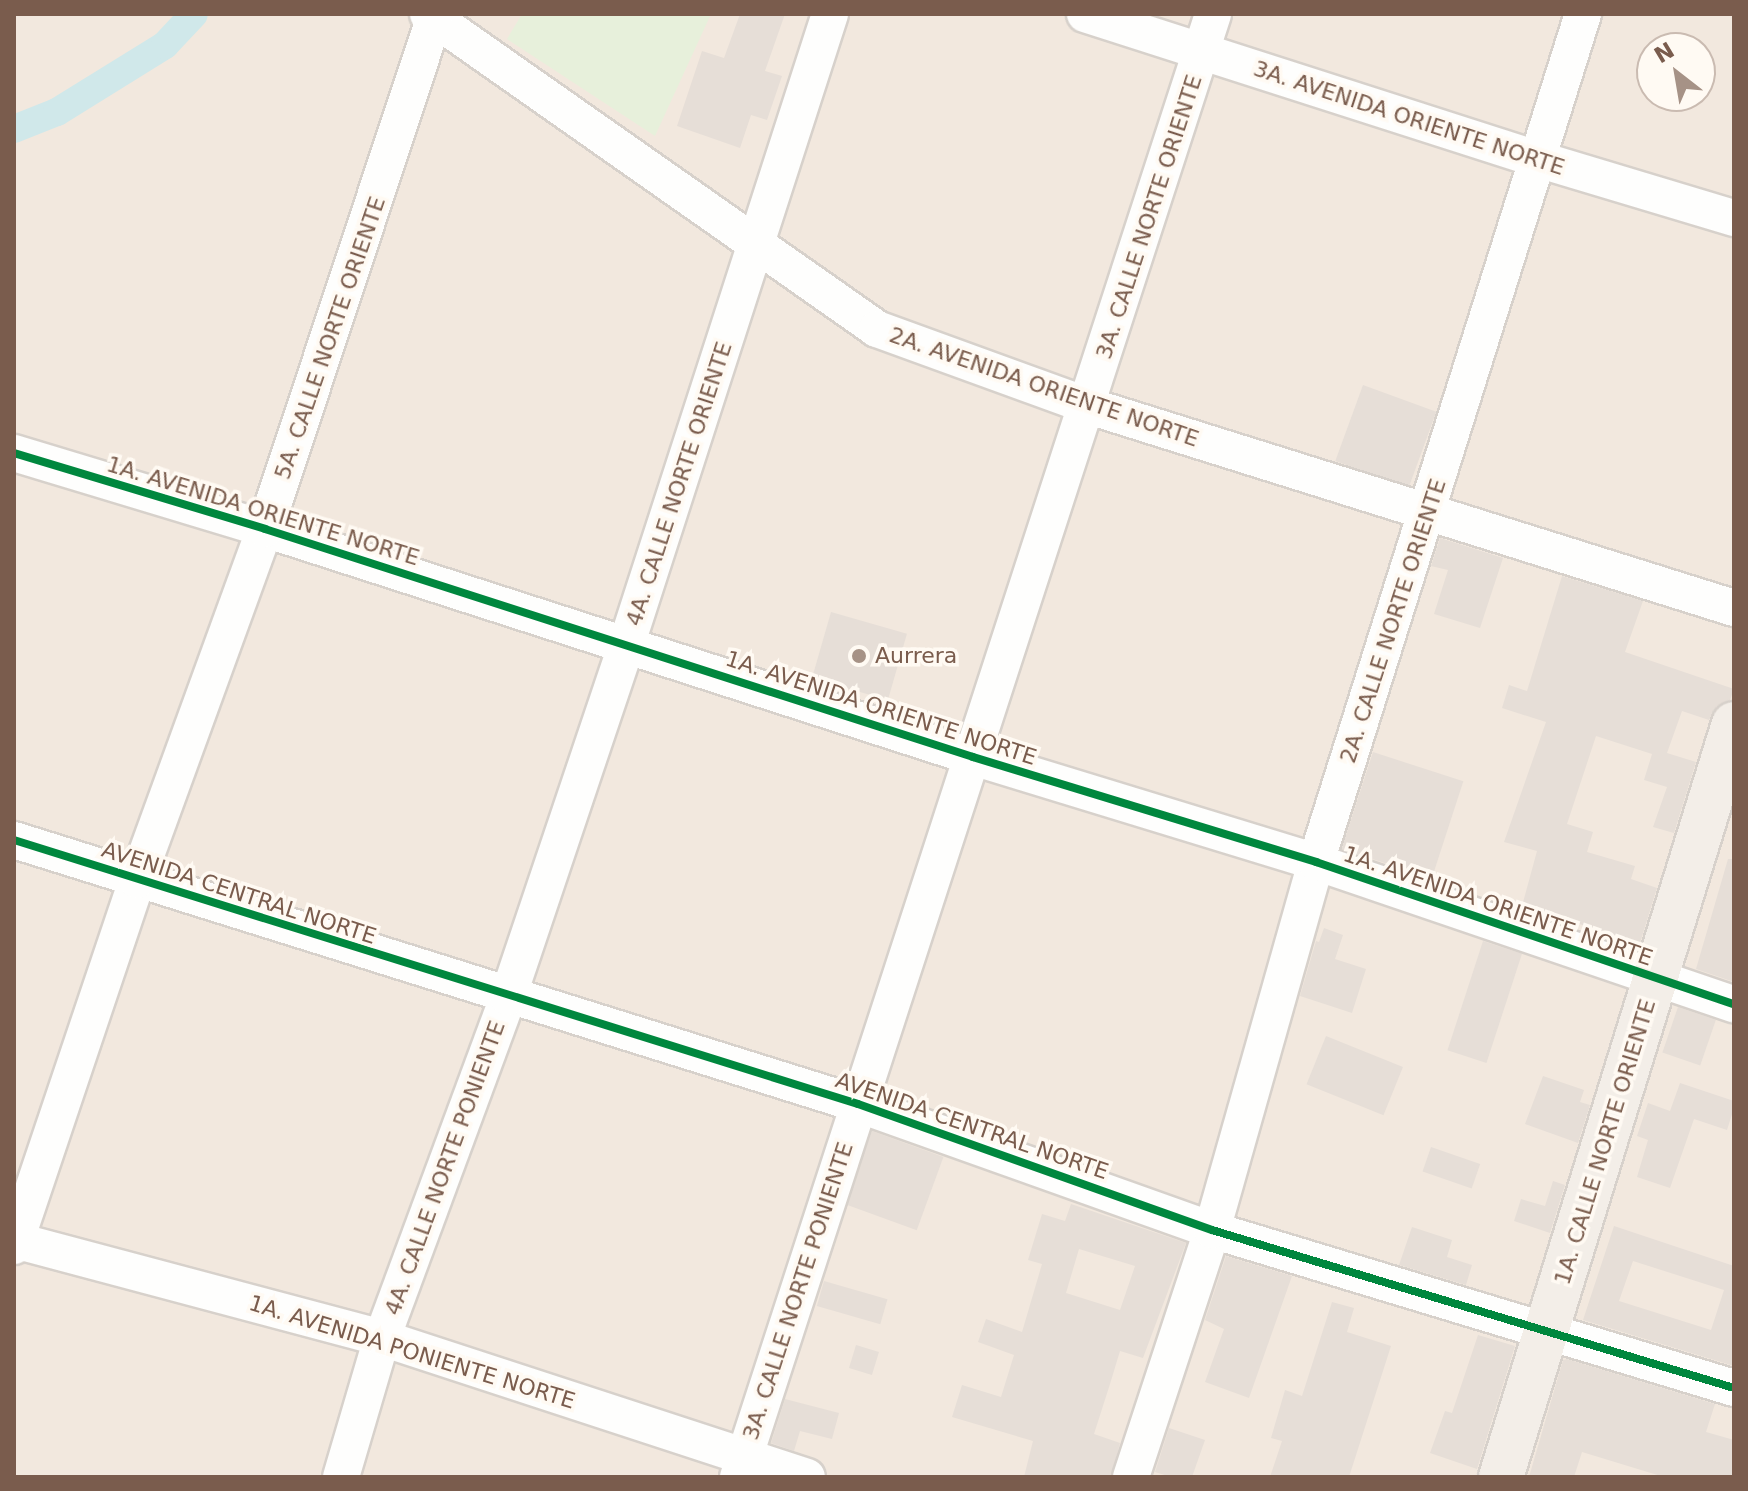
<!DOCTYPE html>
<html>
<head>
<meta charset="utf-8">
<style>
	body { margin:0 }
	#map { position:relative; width:1748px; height:1491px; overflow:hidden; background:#f9f5f0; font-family:"DejaVu Sans",sans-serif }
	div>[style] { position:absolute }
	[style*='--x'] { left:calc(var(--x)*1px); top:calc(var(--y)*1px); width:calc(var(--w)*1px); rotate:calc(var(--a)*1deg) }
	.residential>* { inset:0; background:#f2e8de }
	.green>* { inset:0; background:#e7f0db }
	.canal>* { height:28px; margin:-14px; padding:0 14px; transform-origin:14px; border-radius:14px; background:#d0e8ea }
	.building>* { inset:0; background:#e6ded7; transform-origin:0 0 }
	.roads { filter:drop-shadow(2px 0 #d7d1cb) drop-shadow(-2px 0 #d7d1cb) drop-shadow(0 2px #d7d1cb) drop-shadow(0 -2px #d7d1cb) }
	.minor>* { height:36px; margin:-18px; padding:0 18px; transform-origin:18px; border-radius:18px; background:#fefefd }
	.major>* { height:44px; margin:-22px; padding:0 22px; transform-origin:22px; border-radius:22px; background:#f3eee8 }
	.cycleway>* { height:8px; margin:-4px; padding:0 4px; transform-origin:4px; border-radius:4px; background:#00873e }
	.dots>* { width:22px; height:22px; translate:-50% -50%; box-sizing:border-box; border:4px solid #fffaf3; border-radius:50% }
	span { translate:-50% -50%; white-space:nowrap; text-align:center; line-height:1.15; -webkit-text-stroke:7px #fffaf3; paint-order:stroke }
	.street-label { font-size:22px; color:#7a5c4d }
	.poi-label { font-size:22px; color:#7a5c4d }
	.left { translate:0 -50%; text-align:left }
	.frame { position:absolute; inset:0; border:16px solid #7a5c4d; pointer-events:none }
	.north { position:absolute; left:1636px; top:32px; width:80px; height:80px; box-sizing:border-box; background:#fffaf3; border:2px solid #cabbb1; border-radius:50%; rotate:329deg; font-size:22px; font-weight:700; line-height:32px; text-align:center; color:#7a5c4d }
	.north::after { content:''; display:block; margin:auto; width:28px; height:36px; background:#a69286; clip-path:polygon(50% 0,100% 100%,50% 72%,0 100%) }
</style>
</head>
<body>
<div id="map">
	<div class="residential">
		<div style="clip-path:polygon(evenodd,14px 14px,1734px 14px,1734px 1477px,14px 1477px,14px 14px,1652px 48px,1700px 48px,1700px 96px,1652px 96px,1652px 48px)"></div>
	</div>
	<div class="green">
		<div style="clip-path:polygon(522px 14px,711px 14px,655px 136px,507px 39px)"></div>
	</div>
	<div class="canal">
		<div style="--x:14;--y:129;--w:46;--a:-21.6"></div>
		<div style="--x:57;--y:112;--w:127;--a:-31.8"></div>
		<div style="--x:165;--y:45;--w:42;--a:-46.9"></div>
	</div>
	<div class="building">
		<div style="clip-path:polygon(740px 14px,785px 14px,765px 71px,782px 76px,767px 120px,751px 115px,740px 148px,677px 126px,702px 51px,724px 58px)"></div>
		<div style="left:1363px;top:385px;width:78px;height:81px;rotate:20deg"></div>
		<div style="clip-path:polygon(1440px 538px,1503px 558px,1480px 628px,1434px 614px,1448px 570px,1431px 566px)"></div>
		<div style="clip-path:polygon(1562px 576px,1643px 601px,1625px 652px,1734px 689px,1730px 700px,1717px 706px,1709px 720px,1682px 711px,1667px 753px,1696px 762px,1674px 833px,1653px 827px,1667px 787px,1644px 780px,1652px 754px,1596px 736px,1567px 824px,1593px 832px,1587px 852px,1635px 866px,1631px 879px,1657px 888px,1640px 943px,1522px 906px,1537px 851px,1504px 842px,1546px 722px,1502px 708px,1509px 685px,1527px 691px)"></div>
		<div style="left:831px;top:612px;width:79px;height:69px;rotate:16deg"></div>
		<div style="left:1373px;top:752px;width:95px;height:102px;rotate:18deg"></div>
		<div style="clip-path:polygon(1728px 859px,1734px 859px,1734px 982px,1696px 969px)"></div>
		<div style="clip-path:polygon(1324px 928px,1343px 935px,1335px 959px,1366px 969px,1352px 1013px,1300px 996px,1316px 941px,1319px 942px)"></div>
		<div style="left:1483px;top:941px;width:41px;height:115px;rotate:18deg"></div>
		<div style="left:1678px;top:1007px;width:40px;height:48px;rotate:19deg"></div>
		<div style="left:1326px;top:1036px;width:83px;height:52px;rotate:22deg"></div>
		<div style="clip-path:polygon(1543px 1076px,1584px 1090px,1580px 1102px,1590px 1105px,1578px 1143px,1525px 1124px)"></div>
		<div style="clip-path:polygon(1680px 1083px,1734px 1101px,1734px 1108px,1727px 1130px,1694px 1119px,1670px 1188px,1637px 1177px,1648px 1140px,1637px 1136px,1648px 1103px,1670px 1111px)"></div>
		<div style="left:872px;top:1131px;width:76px;height:78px;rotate:20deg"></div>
		<div style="left:1431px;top:1147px;width:52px;height:26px;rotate:19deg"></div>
		<div style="clip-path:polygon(1553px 1181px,1565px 1185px,1550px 1233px,1514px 1221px,1521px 1199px,1545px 1206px)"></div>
		<div style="clip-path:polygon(evenodd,1071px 1204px,1186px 1243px,1143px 1358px,1120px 1351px,1110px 1384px,1094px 1434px,1120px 1443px,1111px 1477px,1024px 1477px,1033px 1441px,952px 1417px,962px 1385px,1001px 1397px,1014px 1355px,978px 1342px,986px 1319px,1022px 1332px,1042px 1264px,1028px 1260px,1042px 1214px,1065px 1221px,1071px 1204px,1079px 1249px,1135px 1266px,1120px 1310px,1066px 1293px,1079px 1249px)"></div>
		<div style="clip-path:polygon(evenodd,1614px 1226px,1734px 1266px,1734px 1366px,1583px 1320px,1614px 1226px,1633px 1261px,1724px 1290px,1711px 1330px,1619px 1301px,1633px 1261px)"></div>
		<div style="clip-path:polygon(1412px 1227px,1452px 1240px,1447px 1257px,1472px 1265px,1466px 1285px,1399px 1265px)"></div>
		<div style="clip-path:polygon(1226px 1256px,1292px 1276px,1249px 1398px,1205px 1382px,1224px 1329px,1205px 1320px)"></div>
		<div style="left:824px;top:1281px;width:66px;height:26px;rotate:16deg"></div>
		<div style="clip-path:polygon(1332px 1302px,1354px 1308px,1347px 1332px,1391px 1346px,1349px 1477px,1270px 1477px,1282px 1441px,1271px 1438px,1285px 1390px,1302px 1396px)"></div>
		<div style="clip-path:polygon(1478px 1335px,1515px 1346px,1477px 1469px,1430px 1453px,1445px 1411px,1452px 1413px)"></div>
		<div style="left:856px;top:1345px;width:24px;height:24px;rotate:17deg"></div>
		<div style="clip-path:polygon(1567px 1359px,1715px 1404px,1706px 1432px,1734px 1440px,1734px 1477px,1664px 1477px,1582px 1452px,1574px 1477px,1529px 1477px,1563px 1360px)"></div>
		<div style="clip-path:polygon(785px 1399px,839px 1413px,832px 1439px,800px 1431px,794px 1451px,771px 1443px)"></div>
		<div style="clip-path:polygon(1169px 1428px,1205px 1440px,1192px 1477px,1171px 1477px,1155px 1472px)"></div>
	</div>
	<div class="roads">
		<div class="minor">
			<div style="--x:428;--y:14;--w:548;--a:35.05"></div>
			<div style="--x:877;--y:329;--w:226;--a:20"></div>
			<div style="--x:1089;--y:406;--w:676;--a:17.39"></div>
			<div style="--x:1085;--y:14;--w:475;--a:17.8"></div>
			<div style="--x:1537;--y:159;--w:206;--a:16.7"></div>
			<div style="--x:14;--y:453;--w:262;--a:16.8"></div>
			<div style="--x:265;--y:529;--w:744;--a:17.85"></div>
			<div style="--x:973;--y:757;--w:359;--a:17"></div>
			<div style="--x:1316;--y:862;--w:441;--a:18.8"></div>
			<div style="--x:14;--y:840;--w:884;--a:17.37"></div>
			<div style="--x:858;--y:1104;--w:376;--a:19.6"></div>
			<div style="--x:1212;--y:1230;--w:545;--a:16.84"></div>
			<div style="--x:14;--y:1240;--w:381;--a:14.9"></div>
			<div style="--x:382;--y:1338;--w:447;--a:18.1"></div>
			<div style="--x:14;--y:1246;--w:386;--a:-71.4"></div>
			<div style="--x:137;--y:880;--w:374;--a:-70"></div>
			<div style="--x:265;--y:529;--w:537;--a:-71.67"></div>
			<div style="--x:341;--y:1477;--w:145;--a:-73.6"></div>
			<div style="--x:382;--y:1338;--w:364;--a:-69.7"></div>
			<div style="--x:508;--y:997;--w:370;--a:-71.4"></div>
			<div style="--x:626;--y:646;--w:664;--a:-72.11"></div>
			<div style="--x:738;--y:1477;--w:1538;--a:-72.01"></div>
			<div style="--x:1131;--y:1477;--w:260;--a:-71.8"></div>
			<div style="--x:1212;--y:1230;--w:382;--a:-74.2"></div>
			<div style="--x:1316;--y:862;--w:889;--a:-72.52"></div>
		</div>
		<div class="major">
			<div style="--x:1501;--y:1477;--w:788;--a:-72.81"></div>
		</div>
	</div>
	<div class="cycleway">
		<div style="--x:14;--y:453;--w:262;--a:16.8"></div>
		<div style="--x:265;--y:529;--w:744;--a:17.85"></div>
		<div style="--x:973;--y:757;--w:359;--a:17"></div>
		<div style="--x:1316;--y:862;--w:441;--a:18.8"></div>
		<div style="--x:14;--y:840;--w:884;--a:17.37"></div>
		<div style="--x:858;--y:1104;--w:376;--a:19.6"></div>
		<div style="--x:1212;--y:1230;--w:545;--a:16.84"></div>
	</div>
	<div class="dots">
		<div style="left:859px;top:656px;background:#a69286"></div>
	</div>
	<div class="street-label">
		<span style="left:1409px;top:118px;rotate:18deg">3A. AVENIDA ORIENTE NORTE</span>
		<span style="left:1149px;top:217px;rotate:-72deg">3A. CALLE NORTE ORIENTE</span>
		<span style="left:330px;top:338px;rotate:-71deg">5A. CALLE NORTE ORIENTE</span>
		<span style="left:1044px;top:387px;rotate:19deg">2A. AVENIDA ORIENTE NORTE</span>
		<span style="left:679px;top:484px;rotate:-72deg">4A. CALLE NORTE ORIENTE</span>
		<span style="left:263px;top:511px;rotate:17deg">1A. AVENIDA ORIENTE NORTE</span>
		<span style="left:1393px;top:621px;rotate:-72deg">2A. CALLE NORTE ORIENTE</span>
		<span style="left:881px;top:708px;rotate:18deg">1A. AVENIDA ORIENTE NORTE</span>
		<span style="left:239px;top:893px;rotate:18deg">AVENIDA CENTRAL NORTE</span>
		<span style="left:1498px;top:906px;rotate:19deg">1A. AVENIDA ORIENTE NORTE</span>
		<span style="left:972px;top:1126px;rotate:19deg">AVENIDA CENTRAL NORTE</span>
		<span style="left:1605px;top:1142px;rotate:-73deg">1A. CALLE NORTE ORIENTE</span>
		<span style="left:445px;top:1168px;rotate:-70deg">4A. CALLE NORTE PONIENTE</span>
		<span style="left:798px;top:1291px;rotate:-72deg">3A. CALLE NORTE PONIENTE</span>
		<span style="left:412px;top:1352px;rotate:17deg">1A. AVENIDA PONIENTE NORTE</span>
	</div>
	<div class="poi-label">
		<span class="left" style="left:875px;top:656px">Aurrera</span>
	</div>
	<div class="frame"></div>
	<div class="north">N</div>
</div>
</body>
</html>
